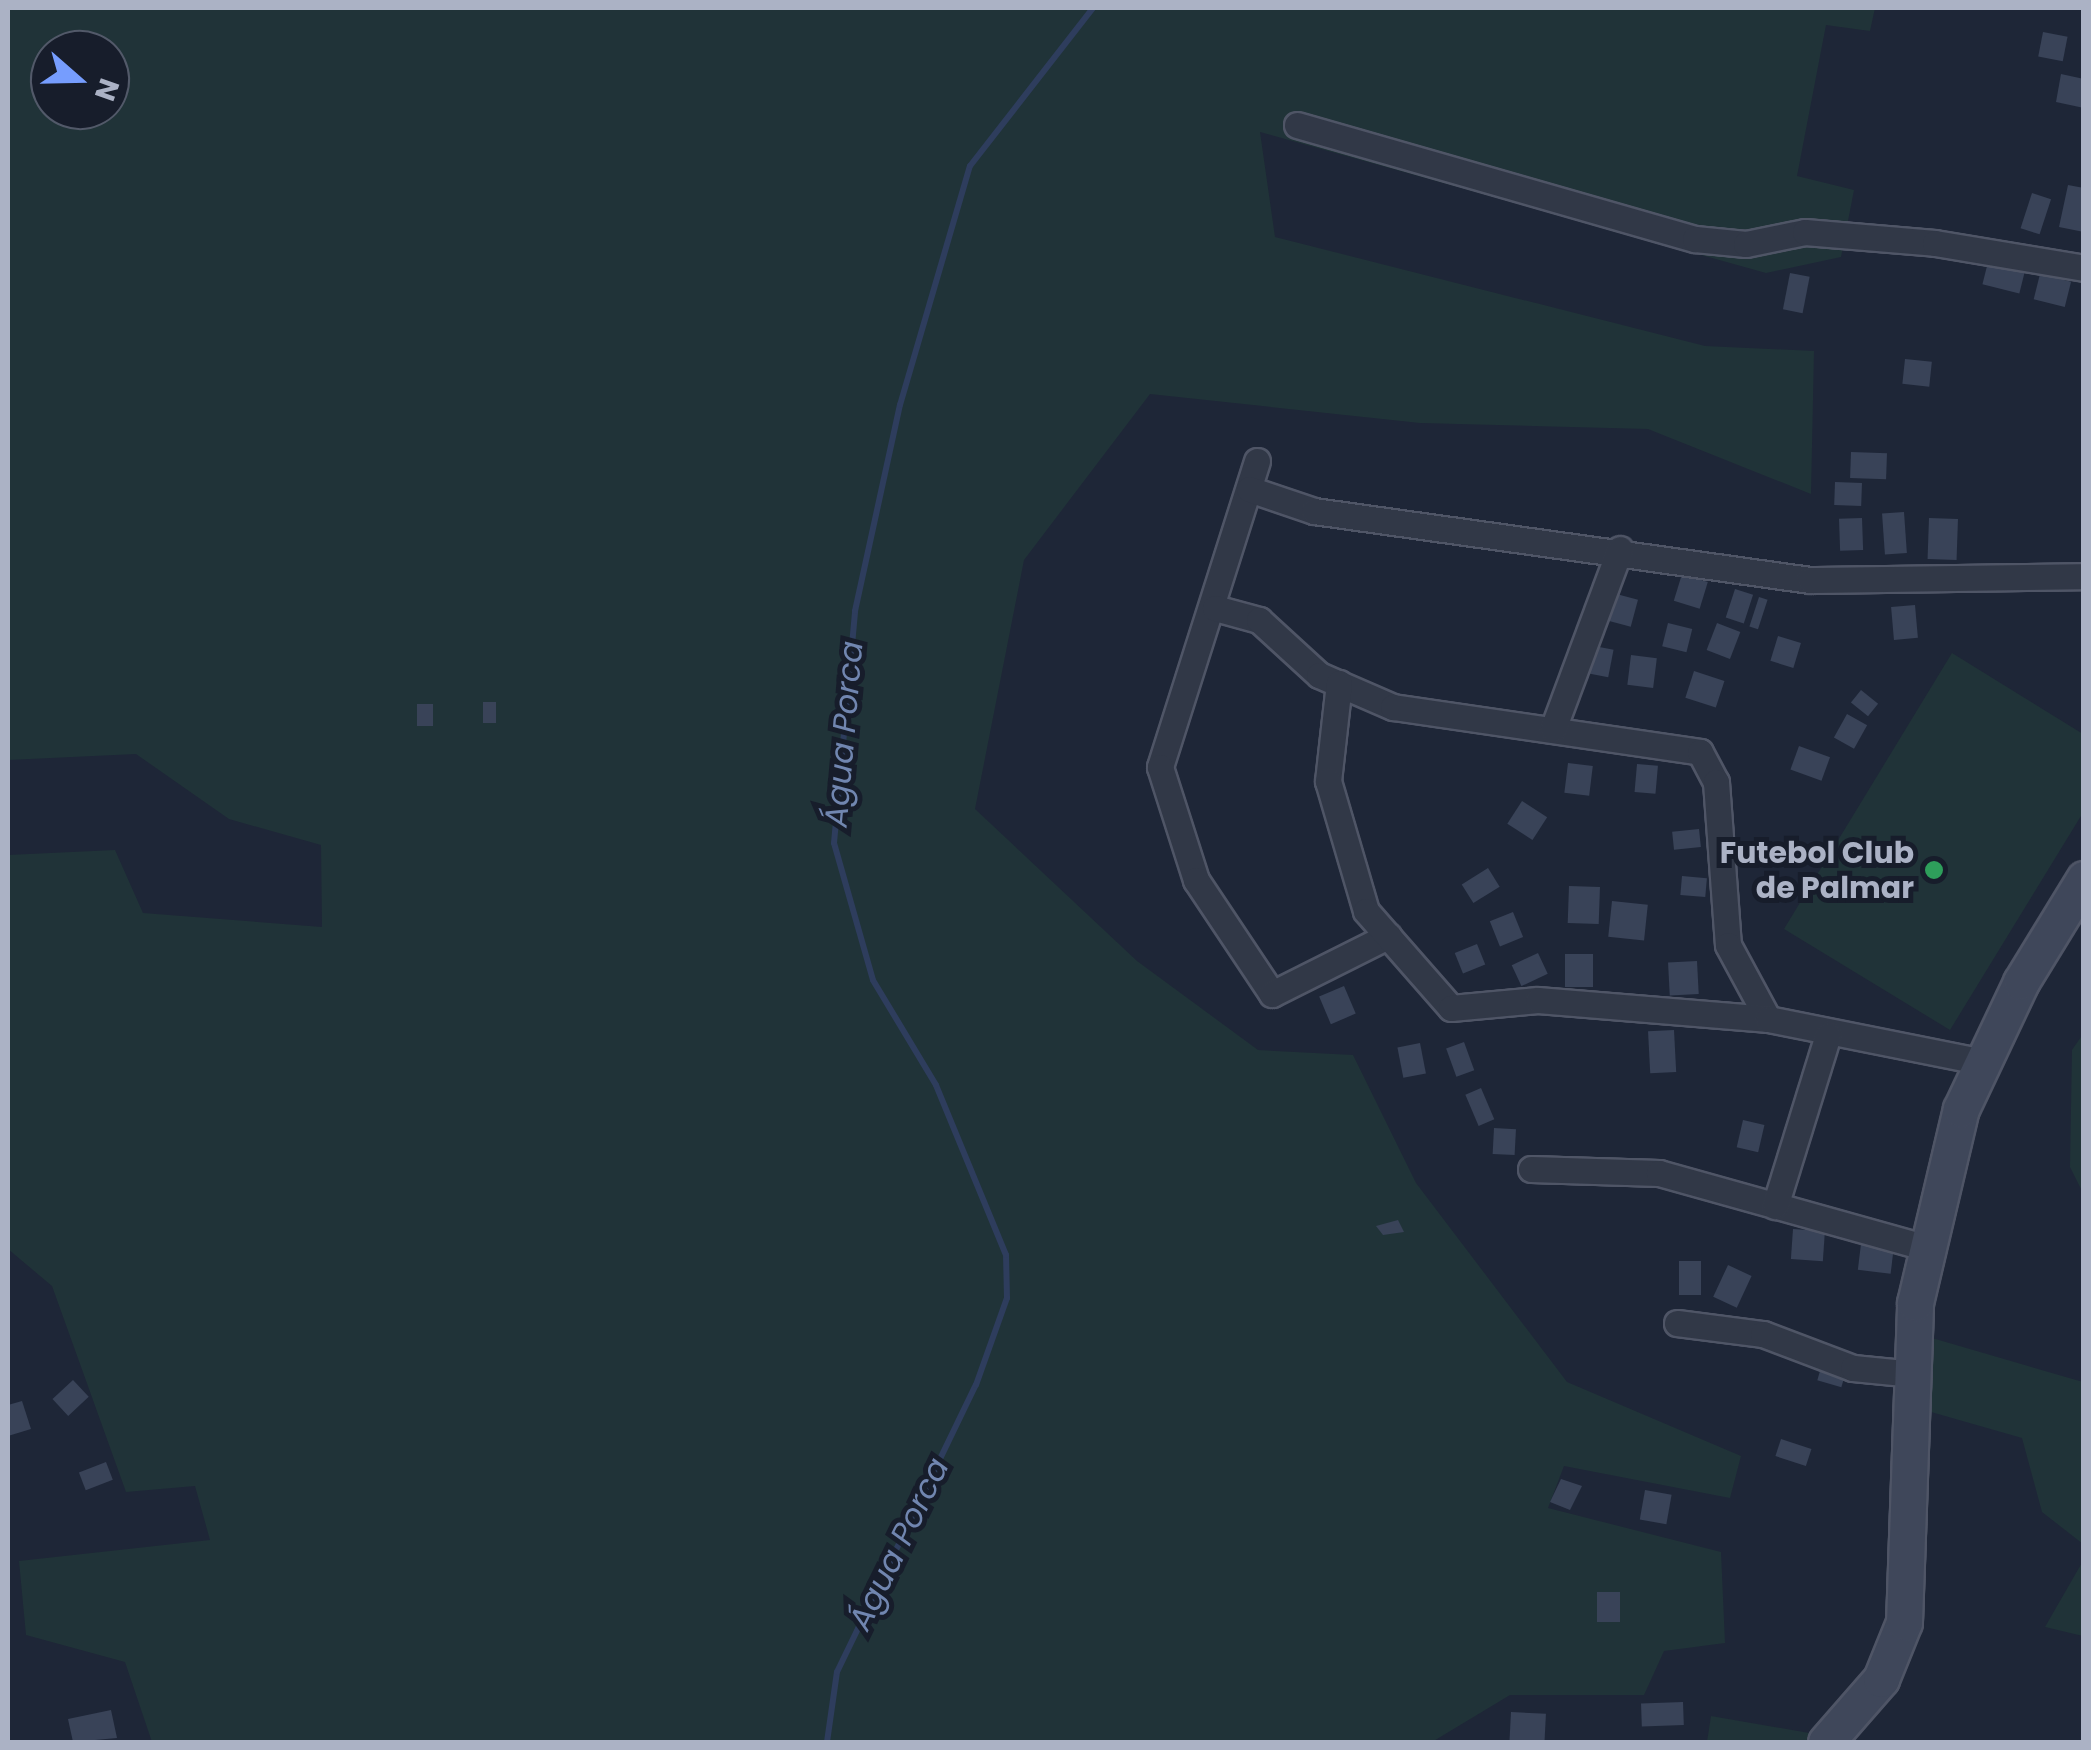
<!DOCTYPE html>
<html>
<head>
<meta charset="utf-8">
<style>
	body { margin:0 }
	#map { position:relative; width:2091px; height:1750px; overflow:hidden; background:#1e2637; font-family:Poppins,sans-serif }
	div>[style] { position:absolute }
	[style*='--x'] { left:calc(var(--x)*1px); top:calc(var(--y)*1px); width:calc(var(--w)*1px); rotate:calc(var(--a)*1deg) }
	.green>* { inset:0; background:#203338 }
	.stream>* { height:6px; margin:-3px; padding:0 3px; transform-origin:3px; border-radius:3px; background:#2e3d5d }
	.building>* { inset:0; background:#394358; transform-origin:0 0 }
	.roads { filter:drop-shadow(2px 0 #4f5566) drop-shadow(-2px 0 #4f5566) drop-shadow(0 2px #4f5566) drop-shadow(0 -2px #4f5566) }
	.minor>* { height:25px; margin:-12.5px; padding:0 12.5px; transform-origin:12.5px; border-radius:12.5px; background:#313847 }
	.secondary>* { height:35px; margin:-17.5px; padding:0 17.5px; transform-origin:17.5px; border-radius:17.5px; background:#3f475a }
	.dots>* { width:28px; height:28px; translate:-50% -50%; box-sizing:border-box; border:5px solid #171d2b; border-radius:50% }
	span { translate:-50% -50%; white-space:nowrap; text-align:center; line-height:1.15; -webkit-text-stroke:10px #171d2b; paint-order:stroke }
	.poi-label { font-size:30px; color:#abb2c5; font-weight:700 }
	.right { translate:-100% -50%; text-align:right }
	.water-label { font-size:32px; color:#7186b0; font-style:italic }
	.frame { position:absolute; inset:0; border:10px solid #abb2c5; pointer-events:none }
	.north { position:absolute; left:30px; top:30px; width:100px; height:100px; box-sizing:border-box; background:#171d2b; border:2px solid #525969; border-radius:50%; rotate:110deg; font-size:28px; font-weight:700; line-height:40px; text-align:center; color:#abb2c5 }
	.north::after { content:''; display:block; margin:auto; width:35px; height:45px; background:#769dfe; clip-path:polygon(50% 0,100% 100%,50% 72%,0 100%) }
</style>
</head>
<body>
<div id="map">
	<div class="green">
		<div style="clip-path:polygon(evenodd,8px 8px,1875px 8px,1870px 31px,1826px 25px,1797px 176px,1854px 190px,1841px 257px,1766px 273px,1260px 132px,1275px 237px,1705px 346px,1814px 351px,1811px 494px,1648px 429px,1420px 423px,1150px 394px,1024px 560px,975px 809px,1137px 961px,1258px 1050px,1353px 1055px,1416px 1183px,1567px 1382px,1741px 1456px,1730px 1498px,1564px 1466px,1548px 1508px,1721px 1552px,1725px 1643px,1664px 1651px,1644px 1695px,1510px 1695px,1432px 1742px,152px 1742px,125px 1662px,26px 1635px,19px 1561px,210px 1540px,195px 1486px,126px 1492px,52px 1286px,8px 1249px,8px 855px,115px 850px,143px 913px,322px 927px,321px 845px,229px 819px,136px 754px,8px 760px,8px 8px,50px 50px,110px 50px,110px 110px,50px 110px,50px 50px)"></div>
		<div style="clip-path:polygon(1952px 653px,2083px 734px,2084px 811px,1950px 1030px,1784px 929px)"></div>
		<div style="clip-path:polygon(2083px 1034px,2083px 1193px,2070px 1167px,2072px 1050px)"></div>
		<div style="clip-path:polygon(1932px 1338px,2083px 1382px,2083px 1544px,2042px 1512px,2022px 1438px,1924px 1410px)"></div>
		<div style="clip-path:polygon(2083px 1561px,2083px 1636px,2045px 1627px)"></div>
		<div style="clip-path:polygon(1711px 1716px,1815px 1734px,1807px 1742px,1707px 1742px)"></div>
	</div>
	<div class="stream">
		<div style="--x:827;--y:1742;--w:71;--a:-81.9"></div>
		<div style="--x:837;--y:1672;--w:319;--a:-64.2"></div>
		<div style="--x:976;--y:1385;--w:92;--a:-70.4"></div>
		<div style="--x:1007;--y:1298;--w:43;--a:-91.3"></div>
		<div style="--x:1006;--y:1255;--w:184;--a:-112.4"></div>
		<div style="--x:936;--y:1085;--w:122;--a:-121"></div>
		<div style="--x:873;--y:980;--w:142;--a:-105.9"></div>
		<div style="--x:834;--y:843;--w:233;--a:-84.8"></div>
		<div style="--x:855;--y:611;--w:211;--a:-77.7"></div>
		<div style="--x:900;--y:405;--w:249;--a:-73.7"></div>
		<div style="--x:970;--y:166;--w:200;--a:-52.1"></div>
	</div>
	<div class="building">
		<div style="left:2043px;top:32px;width:25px;height:25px;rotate:11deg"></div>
		<div style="clip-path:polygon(2061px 74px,2084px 79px,2084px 108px,2056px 102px)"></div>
		<div style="clip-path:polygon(2068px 185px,2084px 188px,2084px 232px,2059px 227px)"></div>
		<div style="left:2032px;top:193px;width:20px;height:37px;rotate:18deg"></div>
		<div style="left:1988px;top:262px;width:38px;height:23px;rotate:14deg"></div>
		<div style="left:1790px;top:273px;width:20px;height:37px;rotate:11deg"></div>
		<div style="left:2040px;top:274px;width:32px;height:26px;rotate:14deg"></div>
		<div style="left:1905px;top:359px;width:27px;height:25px;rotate:6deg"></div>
		<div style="left:1851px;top:452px;width:36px;height:26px;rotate:2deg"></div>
		<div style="left:1835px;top:482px;width:27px;height:23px;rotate:2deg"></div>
		<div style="left:1904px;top:512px;width:41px;height:22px;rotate:86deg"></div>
		<div style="left:1862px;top:518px;width:32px;height:23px;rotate:88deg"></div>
		<div style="left:1929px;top:518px;width:29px;height:41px;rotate:2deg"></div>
		<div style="left:1682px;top:574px;width:27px;height:28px;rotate:17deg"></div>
		<div style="left:1735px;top:589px;width:19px;height:30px;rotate:18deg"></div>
		<div style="left:1609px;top:592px;width:30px;height:28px;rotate:15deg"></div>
		<div style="left:1759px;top:597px;width:9px;height:31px;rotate:18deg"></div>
		<div style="left:1915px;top:605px;width:33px;height:24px;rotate:85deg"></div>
		<div style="left:1668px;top:623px;width:25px;height:24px;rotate:14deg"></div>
		<div style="left:1717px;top:623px;width:25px;height:29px;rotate:21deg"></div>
		<div style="left:1778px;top:636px;width:24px;height:26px;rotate:17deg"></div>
		<div style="left:1589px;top:645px;width:25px;height:28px;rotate:11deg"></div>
		<div style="left:1631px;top:655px;width:26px;height:30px;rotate:7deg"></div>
		<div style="left:1694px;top:671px;width:32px;height:28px;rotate:18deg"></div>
		<div style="left:1861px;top:690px;width:22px;height:16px;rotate:39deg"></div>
		<div style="left:483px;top:702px;width:13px;height:21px"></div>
		<div style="left:433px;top:704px;width:22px;height:16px;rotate:90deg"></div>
		<div style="left:1847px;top:714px;width:23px;height:27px;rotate:29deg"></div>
		<div style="left:1799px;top:746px;width:33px;height:25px;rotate:20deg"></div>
		<div style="left:1568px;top:763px;width:25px;height:30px;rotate:7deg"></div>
		<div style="left:1637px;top:764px;width:21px;height:28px;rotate:5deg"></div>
		<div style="left:1522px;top:801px;width:30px;height:27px;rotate:33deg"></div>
		<div style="left:1699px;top:829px;width:18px;height:27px;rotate:84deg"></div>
		<div style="left:1488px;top:868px;width:22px;height:31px;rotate:58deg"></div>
		<div style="left:1682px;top:876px;width:25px;height:19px;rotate:5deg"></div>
		<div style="left:1569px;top:886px;width:31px;height:37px;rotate:2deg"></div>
		<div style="left:1612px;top:901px;width:36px;height:36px;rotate:6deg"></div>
		<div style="left:1513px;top:912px;width:27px;height:25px;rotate:68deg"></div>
		<div style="left:1477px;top:944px;width:22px;height:24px;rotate:68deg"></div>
		<div style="left:1538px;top:953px;width:23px;height:29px;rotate:65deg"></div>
		<div style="left:1565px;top:954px;width:28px;height:33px"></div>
		<div style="left:1697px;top:961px;width:33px;height:29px;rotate:87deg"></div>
		<div style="left:1344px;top:986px;width:30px;height:27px;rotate:67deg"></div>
		<div style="left:1674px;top:1030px;width:42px;height:26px;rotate:87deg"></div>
		<div style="left:1464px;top:1042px;width:30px;height:19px;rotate:70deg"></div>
		<div style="left:1420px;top:1043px;width:31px;height:23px;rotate:79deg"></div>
		<div style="left:1481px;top:1088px;width:34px;height:17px;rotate:67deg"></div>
		<div style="left:1743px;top:1120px;width:22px;height:28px;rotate:13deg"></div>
		<div style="left:1494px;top:1128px;width:22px;height:26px;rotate:3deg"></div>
		<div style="clip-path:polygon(1398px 1220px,1404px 1232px,1383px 1235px,1376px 1226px)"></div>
		<div style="left:1793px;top:1229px;width:32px;height:30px;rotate:4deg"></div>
		<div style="left:1861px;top:1244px;width:33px;height:26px;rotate:7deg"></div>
		<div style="left:1679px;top:1261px;width:22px;height:34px"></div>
		<div style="left:1728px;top:1265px;width:26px;height:35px;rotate:25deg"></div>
		<div style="left:1822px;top:1364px;width:25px;height:17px;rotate:16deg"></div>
		<div style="left:73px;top:1380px;width:23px;height:28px;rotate:47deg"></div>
		<div style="clip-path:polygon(22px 1401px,31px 1429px,8px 1436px,8px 1405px)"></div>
		<div style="left:1781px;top:1439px;width:32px;height:18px;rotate:18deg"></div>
		<div style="left:106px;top:1462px;width:19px;height:29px;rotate:69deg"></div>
		<div style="clip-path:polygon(1561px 1479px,1582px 1486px,1570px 1510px,1550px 1502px)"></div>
		<div style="left:1645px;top:1490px;width:27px;height:30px;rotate:10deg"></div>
		<div style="left:1597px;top:1592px;width:23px;height:30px"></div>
		<div style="left:1683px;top:1702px;width:23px;height:42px;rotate:88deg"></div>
		<div style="clip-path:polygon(111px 1710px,117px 1738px,73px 1742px,68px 1719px)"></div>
		<div style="left:1511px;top:1712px;width:35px;height:28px;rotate:3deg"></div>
	</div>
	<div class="roads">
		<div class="minor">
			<div style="--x:1297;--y:125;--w:414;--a:16"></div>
			<div style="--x:1695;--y:239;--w:51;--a:5.6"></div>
			<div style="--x:1746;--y:244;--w:60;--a:-11.5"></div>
			<div style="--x:1805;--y:232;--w:130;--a:4.8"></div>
			<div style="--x:1935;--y:243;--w:151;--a:9.5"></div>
			<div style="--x:1257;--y:461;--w:321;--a:107.6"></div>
			<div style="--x:1160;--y:767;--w:119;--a:72.3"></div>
			<div style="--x:1196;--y:880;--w:137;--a:56.3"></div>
			<div style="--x:1272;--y:994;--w:130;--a:-26.6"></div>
			<div style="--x:1249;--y:489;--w:69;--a:18.7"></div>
			<div style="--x:1314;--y:511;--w:501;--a:7.92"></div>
			<div style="--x:1810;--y:580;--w:274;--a:-0.8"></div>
			<div style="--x:1215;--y:608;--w:46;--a:15.3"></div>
			<div style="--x:1259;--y:620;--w:81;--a:42.5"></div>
			<div style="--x:1319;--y:675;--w:81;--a:23.4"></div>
			<div style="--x:1393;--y:707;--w:310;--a:8.3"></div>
			<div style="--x:1700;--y:752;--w:34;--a:62"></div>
			<div style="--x:1716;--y:782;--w:163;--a:85.8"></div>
			<div style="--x:1728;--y:945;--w:84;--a:61.6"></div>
			<div style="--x:1339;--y:683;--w:99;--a:96.4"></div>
			<div style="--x:1328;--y:781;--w:135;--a:73.7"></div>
			<div style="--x:1366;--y:911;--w:129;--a:48.8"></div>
			<div style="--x:1451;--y:1008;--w:87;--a:-5.3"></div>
			<div style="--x:1538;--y:1000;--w:231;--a:4.7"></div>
			<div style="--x:1768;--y:1019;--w:215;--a:11.3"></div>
			<div style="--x:1553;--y:729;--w:192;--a:-69.6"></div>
			<div style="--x:1531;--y:1169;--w:128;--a:1.8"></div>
			<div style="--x:1659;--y:1173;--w:275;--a:15.6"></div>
			<div style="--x:1775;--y:1206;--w:179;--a:-72.8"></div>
			<div style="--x:1677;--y:1323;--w:87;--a:7.3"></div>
			<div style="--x:1763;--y:1334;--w:96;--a:20.7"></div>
			<div style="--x:1853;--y:1368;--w:61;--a:5.6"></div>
		</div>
		<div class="secondary">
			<div style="--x:1826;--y:1742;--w:84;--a:-48.9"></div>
			<div style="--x:1881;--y:1679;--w:61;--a:-68"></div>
			<div style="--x:1904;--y:1622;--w:319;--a:-88"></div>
			<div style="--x:1915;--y:1303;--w:199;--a:-76.7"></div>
			<div style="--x:1961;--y:1109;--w:140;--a:-64.7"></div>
			<div style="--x:2021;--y:982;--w:121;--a:-58.5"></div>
		</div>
	</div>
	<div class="dots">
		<div style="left:1934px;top:870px;background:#2e9e5b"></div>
	</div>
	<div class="poi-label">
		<span class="right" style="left:1914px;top:870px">Futebol Club<br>de Palmar</span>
	</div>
	<div class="water-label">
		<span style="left:844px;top:734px;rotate:-85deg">Água Porca</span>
		<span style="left:899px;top:1544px;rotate:-64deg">Água Porca</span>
	</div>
	<div class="frame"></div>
	<div class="north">N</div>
</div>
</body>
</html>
